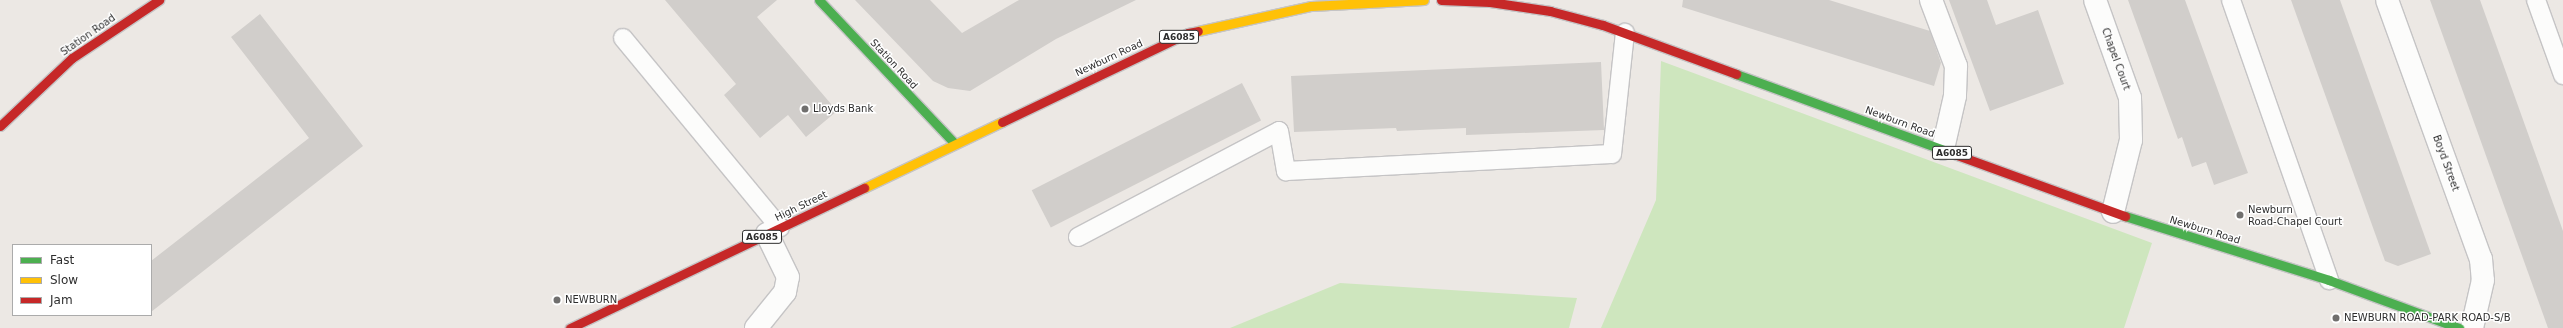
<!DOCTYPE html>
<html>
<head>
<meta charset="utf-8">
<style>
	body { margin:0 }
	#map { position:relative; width:2563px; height:328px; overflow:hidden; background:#ece8e4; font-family:"DejaVu Sans",sans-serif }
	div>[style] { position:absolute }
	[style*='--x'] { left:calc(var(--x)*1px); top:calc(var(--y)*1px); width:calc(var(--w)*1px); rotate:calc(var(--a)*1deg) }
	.green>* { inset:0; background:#cee6be }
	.building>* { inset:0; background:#d1cecb; transform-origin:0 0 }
	.roads { filter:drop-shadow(1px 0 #c5c4c5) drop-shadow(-1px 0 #c5c4c5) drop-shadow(0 1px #c5c4c5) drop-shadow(0 -1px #c5c4c5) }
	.lane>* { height:18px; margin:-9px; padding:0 9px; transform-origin:9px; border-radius:9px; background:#fcfcfb }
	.street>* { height:22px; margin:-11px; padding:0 11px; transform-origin:11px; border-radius:11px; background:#fcfcfb }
	.fast>* { height:9px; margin:-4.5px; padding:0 4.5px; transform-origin:4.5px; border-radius:4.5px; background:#4caf50 }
	.slow>* { height:9px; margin:-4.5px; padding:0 4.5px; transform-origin:4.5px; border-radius:4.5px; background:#ffc107 }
	.jam>* { height:9px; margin:-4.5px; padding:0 4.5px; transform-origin:4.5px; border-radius:4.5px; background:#c62828 }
	.dots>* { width:11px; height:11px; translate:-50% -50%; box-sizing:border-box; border:2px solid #fff; border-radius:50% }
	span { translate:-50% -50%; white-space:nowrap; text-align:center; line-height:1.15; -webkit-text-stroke:3px #fff; paint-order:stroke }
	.shield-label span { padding:1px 3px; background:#fff; border:1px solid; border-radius:3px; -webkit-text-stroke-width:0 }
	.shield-label { font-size:9px; color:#2e2e2e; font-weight:700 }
	.street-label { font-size:10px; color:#2e2e2e }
	.poi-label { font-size:10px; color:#2e2e2e }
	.left { translate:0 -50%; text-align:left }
	.legend { position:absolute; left:12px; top:244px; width:140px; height:72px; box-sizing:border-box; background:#fff; border:1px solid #ababab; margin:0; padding:5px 7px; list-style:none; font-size:12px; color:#2e2e2e }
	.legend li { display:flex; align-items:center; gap:8px; height:20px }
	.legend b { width:20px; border:1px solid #ababab }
</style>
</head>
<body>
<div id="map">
	<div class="green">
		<div style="clip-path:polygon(1661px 61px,2152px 243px,2124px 328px,1601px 328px,1656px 200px)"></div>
		<div style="clip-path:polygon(1340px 283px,1577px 298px,1569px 328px,1230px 328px)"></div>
	</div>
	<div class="building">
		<div style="clip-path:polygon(665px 0,777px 0,757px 17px,837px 111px,806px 137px,788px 115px,760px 138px,724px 95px,736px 84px)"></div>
		<div style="clip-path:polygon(855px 0,930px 0,962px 33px,1019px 0,1136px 0,1056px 39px,970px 91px,948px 88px,933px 81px)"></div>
		<div style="clip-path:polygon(1683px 0,1829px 0,1930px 31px,1941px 63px,1934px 86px,1682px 7px)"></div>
		<div style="clip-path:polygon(1949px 0,1987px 0,1996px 25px,2038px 10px,2064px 84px,1990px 111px)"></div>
		<div style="clip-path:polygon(2128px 0,2185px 0,2248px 173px,2214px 185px,2206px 162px,2192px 167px,2182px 137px,2178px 139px)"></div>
		<div style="clip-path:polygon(2291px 0,2340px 0,2431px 254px,2398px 266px,2385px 261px)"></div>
		<div style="clip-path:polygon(2430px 0,2480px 0,2563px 231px,2563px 328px,2548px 328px)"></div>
		<div style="clip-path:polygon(260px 14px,363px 146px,151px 312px,151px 261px,309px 138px,231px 37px)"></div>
		<div style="clip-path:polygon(1601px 62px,1604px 130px,1466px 135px,1466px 128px,1397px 131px,1396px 128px,1294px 132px,1291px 76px)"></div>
		<div style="left:1242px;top:83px;width:42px;height:236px;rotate:63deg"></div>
	</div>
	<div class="roads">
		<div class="lane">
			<div style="--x:2231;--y:0;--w:297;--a:70.7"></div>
			<div style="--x:2536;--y:0;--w:80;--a:70.2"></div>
			<div style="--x:623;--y:38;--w:246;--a:50.4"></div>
			<div style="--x:1078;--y:237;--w:227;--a:-27.8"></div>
			<div style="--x:1279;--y:131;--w:41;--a:80.1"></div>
			<div style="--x:1286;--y:171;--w:326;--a:-3"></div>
			<div style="--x:1612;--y:154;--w:122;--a:-83.9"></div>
		</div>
		<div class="street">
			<div style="--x:1931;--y:0;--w:71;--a:69.3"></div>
			<div style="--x:1956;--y:66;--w:30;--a:92"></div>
			<div style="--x:1955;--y:96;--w:54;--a:102.8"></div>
			<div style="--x:2095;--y:0;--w:104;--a:70.3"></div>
			<div style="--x:2130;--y:98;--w:42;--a:88.6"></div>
			<div style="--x:2131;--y:140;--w:74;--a:104"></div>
			<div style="--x:2387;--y:0;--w:276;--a:70.1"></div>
			<div style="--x:2481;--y:259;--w:21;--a:85"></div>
			<div style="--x:2483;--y:280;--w:49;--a:102.9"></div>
			<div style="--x:756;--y:328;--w:46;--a:-51.1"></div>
			<div style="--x:785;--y:292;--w:15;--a:-79"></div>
			<div style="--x:788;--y:277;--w:48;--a:-116"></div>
		</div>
		<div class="fast">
			<div style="--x:819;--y:0;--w:197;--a:46.6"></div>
			<div style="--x:1736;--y:74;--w:235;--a:20.1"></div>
			<div style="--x:2125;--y:216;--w:214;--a:17.4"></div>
			<div style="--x:2329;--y:280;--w:139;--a:20.3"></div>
		</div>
		<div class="slow">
			<div style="--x:1198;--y:31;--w:116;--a:-12.5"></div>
			<div style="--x:1311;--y:6;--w:113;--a:-3"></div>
			<div style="--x:864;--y:188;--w:153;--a:-25.6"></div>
		</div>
		<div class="jam">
			<div style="--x:1441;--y:0;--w:49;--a:2.3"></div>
			<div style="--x:1490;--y:2;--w:61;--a:8.5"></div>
			<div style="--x:1550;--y:11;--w:55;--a:14.8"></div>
			<div style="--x:1603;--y:25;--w:142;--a:20.2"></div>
			<div style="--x:1002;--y:122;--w:206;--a:-25.6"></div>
			<div style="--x:1188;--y:33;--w:10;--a:-11"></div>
			<div style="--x:0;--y:126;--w:99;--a:-43.4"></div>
			<div style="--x:72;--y:58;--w:105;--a:-33.7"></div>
			<div style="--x:1957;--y:155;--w:179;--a:20"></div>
			<div style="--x:570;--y:328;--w:326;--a:-25.5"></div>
		</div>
	</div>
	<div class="dots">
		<div style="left:805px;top:109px;background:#706f6e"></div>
		<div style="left:2240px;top:215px;background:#706f6e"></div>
		<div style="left:557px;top:300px;background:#706f6e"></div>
		<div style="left:2336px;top:318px;background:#706f6e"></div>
	</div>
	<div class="shield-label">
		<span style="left:1179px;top:37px">A6085</span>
		<span style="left:1952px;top:153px">A6085</span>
		<span style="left:762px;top:237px">A6085</span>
	</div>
	<div class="street-label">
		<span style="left:88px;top:35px;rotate:-35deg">Station Road</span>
		<span style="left:1109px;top:58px;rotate:-25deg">Newburn Road</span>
		<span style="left:2116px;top:59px;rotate:70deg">Chapel Court</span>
		<span style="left:894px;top:64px;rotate:47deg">Station Road</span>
		<span style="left:1900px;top:122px;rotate:20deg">Newburn Road</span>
		<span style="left:2446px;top:163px;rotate:70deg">Boyd Street</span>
		<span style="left:801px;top:206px;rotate:-26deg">High Street</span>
		<span style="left:2205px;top:230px;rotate:17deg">Newburn Road</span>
	</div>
	<div class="poi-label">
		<span class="left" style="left:813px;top:109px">Lloyds Bank</span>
		<span class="left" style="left:2248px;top:215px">Newburn<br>Road-Chapel Court</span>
		<span class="left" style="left:565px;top:300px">NEWBURN</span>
		<span class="left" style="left:2344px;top:318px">NEWBURN ROAD-PARK ROAD-S/B</span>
	</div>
	<ul class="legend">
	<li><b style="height:5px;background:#4caf50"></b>Fast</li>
	<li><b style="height:5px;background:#ffc107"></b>Slow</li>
	<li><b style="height:5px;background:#c62828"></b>Jam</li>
	</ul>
</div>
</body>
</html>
